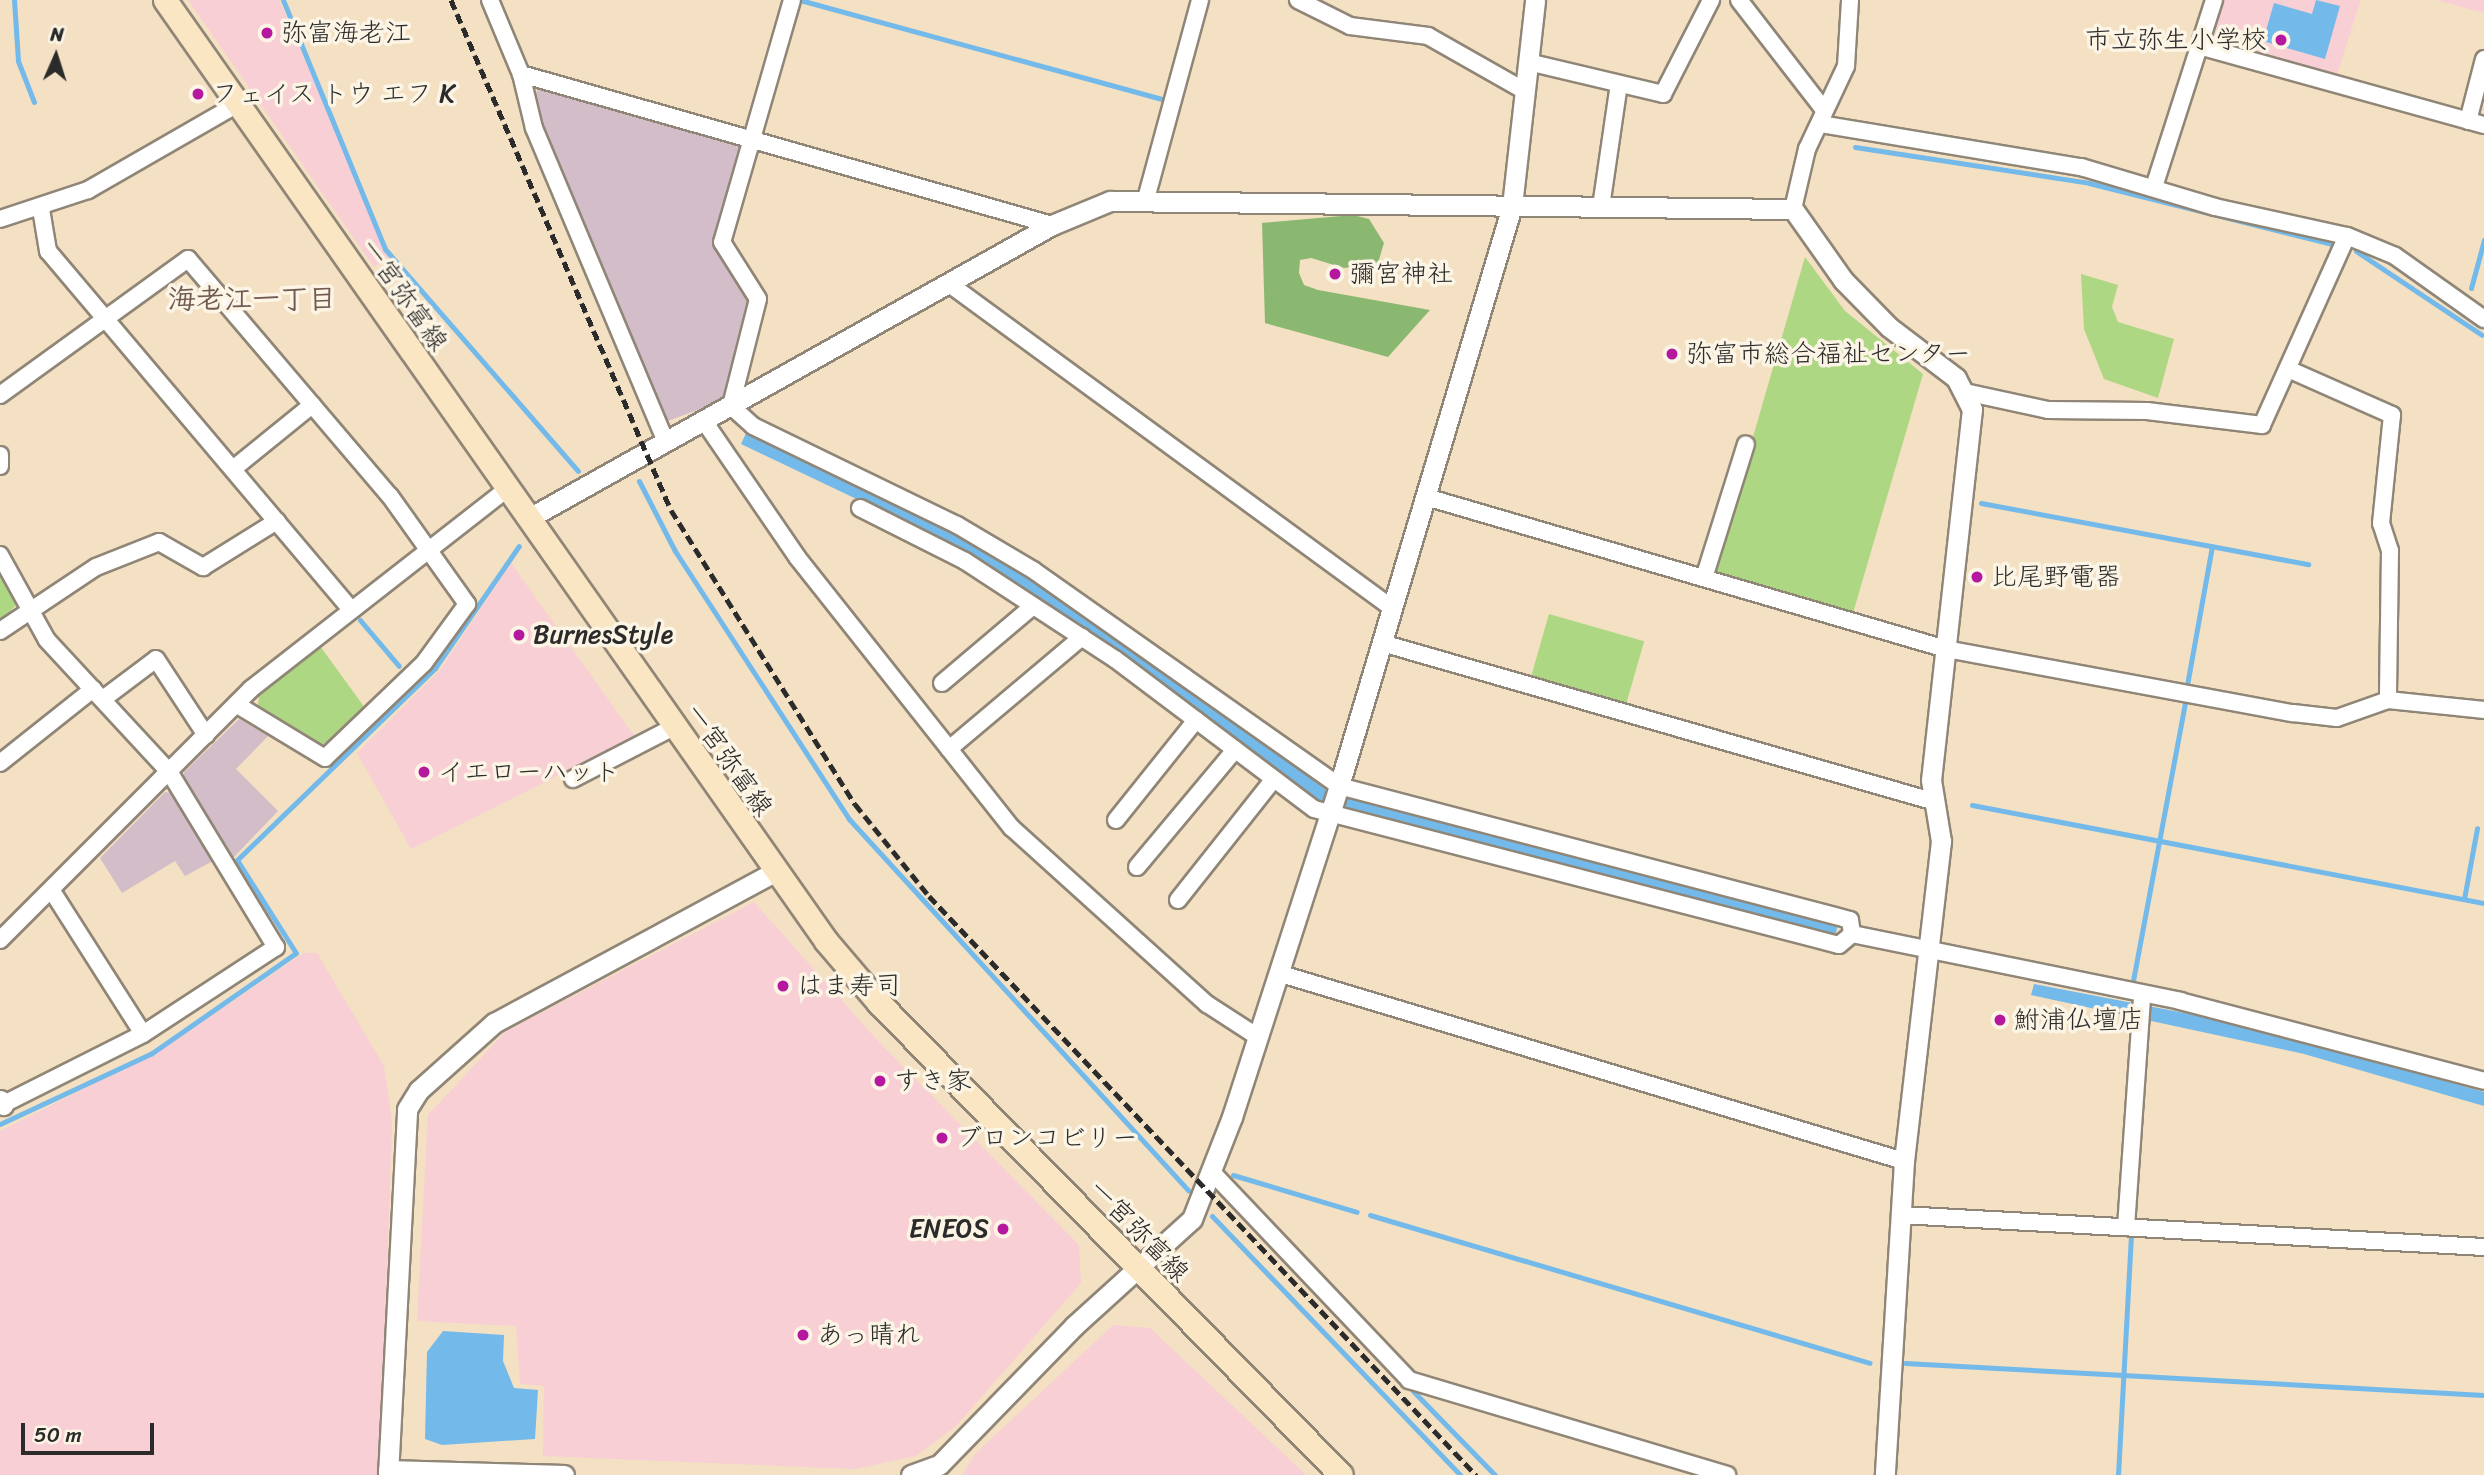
<!DOCTYPE html>
<html>
<head>
<meta charset="utf-8">
<style>
	body { margin:0 }
	#map { position:relative; width:2484px; height:1475px; overflow:hidden; background:#f4e0c3; font-family:Sriracha,"Klee One",sans-serif }
	div>[style] { position:absolute }
	[style*='--x'] { left:calc(var(--x)*1px); top:calc(var(--y)*1px); width:calc(var(--w)*1px); rotate:calc(var(--a)*1deg) }
	.built>* { inset:0; background:#f7cfd4 }
	.industrial>* { inset:0; background:#d2bdc8 }
	.green>* { inset:0; background:#add782; transform-origin:0 0 }
	.forest>* { inset:0; background:#8ab870 }
	.water>* { inset:0; background:#73b9ea }
	.stream>* { height:5px; margin:-2.5px; padding:0 2.5px; transform-origin:2.5px; border-radius:2.5px; background:#73b9ea }
	.roads { filter:drop-shadow(2px 0 #908677) drop-shadow(-2px 0 #908677) drop-shadow(0 2px #908677) drop-shadow(0 -2px #908677) }
	.minor>* { height:16px; margin:-8px; padding:0 8px; transform-origin:8px; border-radius:8px; background:#fff }
	.tertiary>* { height:19px; margin:-9.5px; padding:0 9.5px; transform-origin:9.5px; border-radius:9.5px; background:#fff }
	.secondary>* { height:23px; margin:-11.5px; padding:0 11.5px; transform-origin:11.5px; border-radius:11.5px; background:#fbe6c3 }
	.rail>* { height:5px; margin-top:-2.5px; transform-origin:0; background:repeating-linear-gradient(90deg,#2b2b2b 0 10px,transparent 0 15px) }
	.dots>* { width:19px; height:19px; translate:-50% -50%; box-sizing:border-box; border:4px solid #fcf5e5; border-radius:50% }
	span { translate:-50% -50%; white-space:nowrap; text-align:center; line-height:1.15; -webkit-text-stroke:7px #fcf5e5; paint-order:stroke }
	.poi-label { font-size:26px; color:#2b2b2b }
	.left { translate:0 -50%; text-align:left }
	.right { translate:-100% -50%; text-align:right }
	.street-label { font-size:26px; color:#2b2b2b }
	.neighbourhood-label { font-size:28px; color:#715a52; font-weight:700 }
	.north { position:absolute; left:21px; top:21px; width:70px; height:70px; -webkit-text-stroke:5px #fcf5e5; paint-order:stroke; rotate:3deg; font-size:19px; font-weight:700; line-height:28px; text-align:center; color:#2b2b2b }
	.north::after { content:''; display:block; margin:auto; width:24px; height:32px; background:#2b2b2b; clip-path:polygon(50% 0,100% 100%,50% 72%,0 100%) }
	.scale { position:absolute; left:21px; top:1423px; width:133px; height:32px; box-sizing:border-box; border:4px solid #2b2b2b; border-top:0; padding-left:9px; font-size:21px; line-height:24px; white-space:nowrap; color:#2b2b2b; -webkit-text-stroke:5px #fcf5e5; paint-order:stroke }
</style>
</head>
<body>
<div id="map">
	<div class="built">
		<div style="clip-path:polygon(188px 0,279px 0,390px 257px,374px 267px)"></div>
		<div style="clip-path:polygon(2223px 0,2361px 0,2336px 77px,2215px 43px,2211px 36px)"></div>
		<div style="clip-path:polygon(2436px 0,2484px 0,2484px 13px)"></div>
		<div style="clip-path:polygon(511px 563px,635px 737px,411px 849px,357px 753px,440px 670px)"></div>
		<div style="clip-path:polygon(754px 902px,877px 1040px,1079px 1245px,1081px 1283px,957px 1425px,916px 1456px,855px 1469px,543px 1456px,544px 1386px,520px 1384px,516px 1326px,417px 1321px,428px 1115px,506px 1031px)"></div>
		<div style="clip-path:polygon(304px 953px,317px 953px,384px 1066px,392px 1123px,380px 1475px,0 1475px,0 1131px,156px 1053px)"></div>
		<div style="clip-path:polygon(1113px 1325px,1150px 1328px,1306px 1475px,962px 1475px,976px 1453px)"></div>
	</div>
	<div class="industrial">
		<div style="clip-path:polygon(542px 88px,737px 142px,740px 151px,716px 245px,752px 298px,727px 399px,665px 422px,546px 141px,536px 92px)"></div>
		<div style="clip-path:polygon(239px 719px,268px 736px,236px 769px,278px 811px,233px 858px,184px 781px,184px 772px)"></div>
		<div style="clip-path:polygon(165px 792px,172px 793px,213px 861px,185px 876px,175px 861px,122px 893px,100px 858px)"></div>
	</div>
	<div class="green">
		<div style="clip-path:polygon(1805px 257px,1845px 311px,1923px 374px,1853px 613px,1714px 572px)"></div>
		<div style="clip-path:polygon(2081px 274px,2118px 285px,2112px 307px,2118px 322px,2174px 339px,2158px 398px,2104px 379px,2084px 329px)"></div>
		<div style="clip-path:polygon(0 572px,18px 603px,0 622px)"></div>
		<div style="left:1549px;top:614px;width:99px;height:71px;rotate:16deg"></div>
		<div style="clip-path:polygon(320px 646px,365px 708px,328px 743px,316px 745px,258px 706px,259px 695px)"></div>
	</div>
	<div class="forest">
		<div style="clip-path:polygon(1353px 215px,1369px 219px,1384px 243px,1378px 263px,1344px 268px,1311px 258px,1300px 260px,1299px 273px,1304px 285px,1318px 290px,1430px 310px,1388px 357px,1265px 323px,1262px 223px)"></div>
	</div>
	<div class="water">
		<div style="clip-path:polygon(2316px 0,2340px 6px,2325px 59px,2263px 41px,2274px 3px,2312px 14px)"></div>
		<div style="clip-path:polygon(747px 431px,971px 539px,1129px 644px,1325px 789px,1838px 924px,1835px 937px,1320px 801px,976px 556px,741px 444px)"></div>
		<div style="clip-path:polygon(2034px 984px,2242px 1024px,2484px 1092px,2484px 1106px,2304px 1054px,2031px 995px)"></div>
		<div style="clip-path:polygon(443px 1331px,504px 1335px,503px 1361px,514px 1388px,538px 1390px,535px 1439px,442px 1445px,425px 1439px,427px 1352px)"></div>
	</div>
	<div class="stream">
		<div style="--x:14;--y:0;--w:61;--a:86.2"></div>
		<div style="--x:18;--y:61;--w:44;--a:68.7"></div>
		<div style="--x:283;--y:0;--w:269;--a:67.7"></div>
		<div style="--x:385;--y:249;--w:294;--a:49"></div>
		<div style="--x:800;--y:0;--w:378;--a:15.3"></div>
		<div style="--x:1855;--y:147;--w:237;--a:8.7"></div>
		<div style="--x:2089;--y:183;--w:250;--a:14.1"></div>
		<div style="--x:2356;--y:251;--w:151;--a:33.7"></div>
		<div style="--x:2471;--y:288;--w:50;--a:-74.8"></div>
		<div style="--x:639;--y:481;--w:79;--a:62.8"></div>
		<div style="--x:675;--y:551;--w:320;--a:57"></div>
		<div style="--x:849;--y:819;--w:503;--a:47.58"></div>
		<div style="--x:1981;--y:503;--w:333;--a:10.6"></div>
		<div style="--x:360;--y:620;--w:60;--a:49.7"></div>
		<div style="--x:2187;--y:685;--w:141;--a:-79.8"></div>
		<div style="--x:1972;--y:805;--w:521;--a:10.84"></div>
		<div style="--x:2464;--y:899;--w:72;--a:-79.6"></div>
		<div style="--x:2132;--y:986;--w:288;--a:-79.4"></div>
		<div style="--x:0;--y:1124;--w:168;--a:-25"></div>
		<div style="--x:152;--y:1053;--w:175;--a:-34.8"></div>
		<div style="--x:296;--y:953;--w:110;--a:-122.4"></div>
		<div style="--x:237;--y:860;--w:276;--a:-44.1"></div>
		<div style="--x:435;--y:668;--w:148;--a:-55.5"></div>
		<div style="--x:1233;--y:1175;--w:129;--a:16.6"></div>
		<div style="--x:1370;--y:1215;--w:521;--a:16.49"></div>
		<div style="--x:1212;--y:1216;--w:359;--a:46.2"></div>
		<div style="--x:1905;--y:1363;--w:580;--a:3.16"></div>
		<div style="--x:1413;--y:1391;--w:117;--a:45.7"></div>
		<div style="--x:2118;--y:1475;--w:238;--a:-86.9"></div>
	</div>
	<div class="roads">
		<div class="minor">
			<div style="--x:490;--y:0;--w:80;--a:67.3"></div>
			<div style="--x:521;--y:74;--w:56;--a:76.5"></div>
			<div style="--x:534;--y:128;--w:341;--a:67.2"></div>
			<div style="--x:792;--y:0;--w:252;--a:106.1"></div>
			<div style="--x:722;--y:242;--w:67;--a:57.7"></div>
			<div style="--x:758;--y:299;--w:110;--a:104.2"></div>
			<div style="--x:731;--y:406;--w:30;--a:42"></div>
			<div style="--x:753;--y:426;--w:227;--a:25.9"></div>
			<div style="--x:957;--y:525;--w:88;--a:30.6"></div>
			<div style="--x:1033;--y:570;--w:375;--a:35.2"></div>
			<div style="--x:1339;--y:786;--w:528;--a:14.69"></div>
			<div style="--x:1850;--y:920;--w:14;--a:82"></div>
			<div style="--x:1852;--y:934;--w:335;--a:11.5"></div>
			<div style="--x:2180;--y:1001;--w:314;--a:14.7"></div>
			<div style="--x:1298;--y:0;--w:58;--a:26.6"></div>
			<div style="--x:1350;--y:26;--w:79;--a:7.3"></div>
			<div style="--x:1428;--y:36;--w:112;--a:29.6"></div>
			<div style="--x:1739;--y:0;--w:139;--a:52.3"></div>
			<div style="--x:2199;--y:46;--w:296;--a:15.5"></div>
			<div style="--x:1528;--y:62;--w:139;--a:13.3"></div>
			<div style="--x:1663;--y:94;--w:106;--a:-62.9"></div>
			<div style="--x:521;--y:74;--w:552;--a:15.87"></div>
			<div style="--x:2468;--y:121;--w:64;--a:-75.5"></div>
			<div style="--x:1820;--y:124;--w:265;--a:9.4"></div>
			<div style="--x:2081;--y:167;--w:140;--a:16.6"></div>
			<div style="--x:2215;--y:207;--w:135;--a:12.4"></div>
			<div style="--x:2347;--y:236;--w:52;--a:22.6"></div>
			<div style="--x:2395;--y:256;--w:109;--a:35.3"></div>
			<div style="--x:2154;--y:187;--w:196;--a:-72.2"></div>
			<div style="--x:1146;--y:199;--w:206;--a:-74.8"></div>
			<div style="--x:1601;--y:207;--w:124;--a:-81.7"></div>
			<div style="--x:41;--y:209;--w:43;--a:80.5"></div>
			<div style="--x:48;--y:251;--w:470;--a:49.8"></div>
			<div style="--x:1793;--y:209;--w:62;--a:-76.9"></div>
			<div style="--x:1807;--y:149;--w:92;--a:-64.8"></div>
			<div style="--x:1846;--y:66;--w:66;--a:-86.5"></div>
			<div style="--x:0;--y:219;--w:93;--a:-18.2"></div>
			<div style="--x:88;--y:190;--w:171;--a:-29.9"></div>
			<div style="--x:948;--y:283;--w:550;--a:36.2"></div>
			<div style="--x:2288;--y:369;--w:114;--a:23.9"></div>
			<div style="--x:2392;--y:415;--w:109;--a:95.8"></div>
			<div style="--x:2381;--y:523;--w:29;--a:72"></div>
			<div style="--x:2390;--y:551;--w:149;--a:90.8"></div>
			<div style="--x:1965;--y:392;--w:85;--a:12.2"></div>
			<div style="--x:2048;--y:410;--w:99;--a:0.6"></div>
			<div style="--x:2147;--y:411;--w:116;--a:6.9"></div>
			<div style="--x:2262;--y:425;--w:207;--a:-65.8"></div>
			<div style="--x:0;--y:395;--w:232;--a:-35.9"></div>
			<div style="--x:188;--y:259;--w:311;--a:49.6"></div>
			<div style="--x:390;--y:496;--w:133;--a:54.5"></div>
			<div style="--x:467;--y:604;--w:73;--a:126.1"></div>
			<div style="--x:424;--y:663;--w:137;--a:136.2"></div>
			<div style="--x:325;--y:758;--w:104;--a:-148.8"></div>
			<div style="--x:704;--y:421;--w:165;--a:55.6"></div>
			<div style="--x:797;--y:557;--w:346;--a:51.6"></div>
			<div style="--x:1012;--y:828;--w:263;--a:42.1"></div>
			<div style="--x:1207;--y:1004;--w:61;--a:32.9"></div>
			<div style="--x:0;--y:455;--w:11;--a:90"></div>
			<div style="--x:233;--y:469;--w:102;--a:-39"></div>
			<div style="--x:1426;--y:497;--w:542;--a:16.29"></div>
			<div style="--x:1946;--y:649;--w:353;--a:10.5"></div>
			<div style="--x:2293;--y:713;--w:44;--a:6.5"></div>
			<div style="--x:2337;--y:718;--w:54;--a:-19.4"></div>
			<div style="--x:2388;--y:700;--w:97;--a:5.9"></div>
			<div style="--x:860;--y:508;--w:118;--a:26.8"></div>
			<div style="--x:965;--y:561;--w:179;--a:33.2"></div>
			<div style="--x:1115;--y:659;--w:249;--a:37"></div>
			<div style="--x:1314;--y:809;--w:542;--a:14.52"></div>
			<div style="--x:1839;--y:945;--w:17;--a:-40"></div>
			<div style="--x:0;--y:555;--w:97;--a:61.1"></div>
			<div style="--x:47;--y:640;--w:181;--a:47.2"></div>
			<div style="--x:170;--y:773;--w:204;--a:58.7"></div>
			<div style="--x:276;--y:947;--w:159;--a:146.8"></div>
			<div style="--x:143;--y:1034;--w:160;--a:153.3"></div>
			<div style="--x:1704;--y:578;--w:140;--a:-72.6"></div>
			<div style="--x:0;--y:631;--w:115;--a:-33.7"></div>
			<div style="--x:96;--y:567;--w:68;--a:-21.6"></div>
			<div style="--x:159;--y:542;--w:51;--a:29.6"></div>
			<div style="--x:203;--y:567;--w:87;--a:-31.9"></div>
			<div style="--x:1382;--y:643;--w:572;--a:16.03"></div>
			<div style="--x:942;--y:683;--w:119;--a:-40.2"></div>
			<div style="--x:103;--y:699;--w:66;--a:-37"></div>
			<div style="--x:156;--y:659;--w:91;--a:56.7"></div>
			<div style="--x:949;--y:749;--w:174;--a:-40.1"></div>
			<div style="--x:0;--y:763;--w:119;--a:-38.5"></div>
			<div style="--x:573;--y:779;--w:111;--a:-27.3"></div>
			<div style="--x:1116;--y:820;--w:128;--a:-51.3"></div>
			<div style="--x:1137;--y:867;--w:153;--a:-50.1"></div>
			<div style="--x:52;--y:891;--w:169;--a:57.5"></div>
			<div style="--x:1178;--y:900;--w:154;--a:-51.6"></div>
			<div style="--x:0;--y:940;--w:355;--a:-45"></div>
			<div style="--x:251;--y:689;--w:325;--a:-38"></div>
			<div style="--x:1278;--y:973;--w:654;--a:16.72"></div>
			<div style="--x:1211;--y:1171;--w:288;--a:46.5"></div>
			<div style="--x:1409;--y:1380;--w:332;--a:16.6"></div>
			<div style="--x:1901;--y:1215;--w:584;--a:3.14"></div>
			<div style="--x:2126;--y:1227;--w:231;--a:-86"></div>
		</div>
		<div class="tertiary">
			<div style="--x:529;--y:518;--w:599;--a:-29.26"></div>
			<div style="--x:1052;--y:225;--w:63;--a:-22.5"></div>
			<div style="--x:1110;--y:201;--w:683;--a:0.67"></div>
			<div style="--x:1793;--y:209;--w:87;--a:54.8"></div>
			<div style="--x:1843;--y:280;--w:66;--a:45.6"></div>
			<div style="--x:1889;--y:327;--w:84;--a:37.3"></div>
			<div style="--x:1956;--y:378;--w:35;--a:63"></div>
			<div style="--x:1972;--y:409;--w:373;--a:96.3"></div>
			<div style="--x:1931;--y:780;--w:62;--a:80.7"></div>
			<div style="--x:1941;--y:841;--w:322;--a:96.6"></div>
			<div style="--x:1904;--y:1161;--w:315;--a:93.5"></div>
			<div style="--x:0;--y:1100;--w:6;--a:59"></div>
			<div style="--x:388;--y:1470;--w:176;--a:1.6"></div>
			<div style="--x:388;--y:1475;--w:366;--a:-87"></div>
			<div style="--x:407;--y:1109;--w:22;--a:-58"></div>
			<div style="--x:419;--y:1090;--w:101;--a:-41.8"></div>
			<div style="--x:494;--y:1023;--w:317;--a:-28.3"></div>
			<div style="--x:911;--y:1475;--w:30;--a:-20"></div>
			<div style="--x:939;--y:1465;--w:194;--a:-45.8"></div>
			<div style="--x:1074;--y:1326;--w:159;--a:-42.2"></div>
			<div style="--x:1192;--y:1219;--w:110;--a:-68.6"></div>
			<div style="--x:1232;--y:1117;--w:348;--a:-72.1"></div>
			<div style="--x:1339;--y:786;--w:605;--a:-73.39"></div>
			<div style="--x:1512;--y:206;--w:207;--a:-83.6"></div>
		</div>
		<div class="secondary">
			<div style="--x:165;--y:0;--w:1150;--a:54.91"></div>
			<div style="--x:826;--y:941;--w:82;--a:49.5"></div>
			<div style="--x:879;--y:1003;--w:660;--a:45.61"></div>
		</div>
	</div>
	<div class="rail">
		<div style="--x:451;--y:0;--w:555;--a:66.67"></div>
		<div style="--x:671;--y:510;--w:347;--a:58"></div>
		<div style="--x:855;--y:804;--w:118;--a:51.2"></div>
		<div style="--x:929;--y:896;--w:797;--a:46.63"></div>
	</div>
	<div class="dots">
		<div style="left:267px;top:33px;background:#b5179e"></div>
		<div style="left:2281px;top:40px;background:#b5179e"></div>
		<div style="left:198px;top:94px;background:#b5179e"></div>
		<div style="left:1335px;top:274px;background:#b5179e"></div>
		<div style="left:1672px;top:354px;background:#b5179e"></div>
		<div style="left:1977px;top:577px;background:#b5179e"></div>
		<div style="left:519px;top:635px;background:#b5179e"></div>
		<div style="left:424px;top:772px;background:#b5179e"></div>
		<div style="left:783px;top:986px;background:#b5179e"></div>
		<div style="left:2000px;top:1020px;background:#b5179e"></div>
		<div style="left:880px;top:1081px;background:#b5179e"></div>
		<div style="left:942px;top:1138px;background:#b5179e"></div>
		<div style="left:1003px;top:1229px;background:#b5179e"></div>
		<div style="left:803px;top:1335px;background:#b5179e"></div>
	</div>
	<div class="poi-label">
		<span class="left" style="left:281px;top:33px">弥富海老江</span>
		<span class="right" style="left:2267px;top:40px">市立弥生小学校</span>
		<span class="left" style="left:212px;top:94px">フェイス トウ エフ K</span>
		<span class="left" style="left:1349px;top:274px">彌宮神社</span>
		<span class="left" style="left:1686px;top:354px">弥富市総合福祉センター</span>
		<span class="left" style="left:1991px;top:577px">比尾野電器</span>
		<span class="left" style="left:533px;top:635px">BurnesStyle</span>
		<span class="left" style="left:438px;top:772px">イエローハット</span>
		<span class="left" style="left:797px;top:986px">はま寿司</span>
		<span class="left" style="left:2014px;top:1020px">鮒浦仏壇店</span>
		<span class="left" style="left:894px;top:1081px">すき家</span>
		<span class="left" style="left:956px;top:1138px">ブロンコビリー</span>
		<span class="right" style="left:989px;top:1229px">ENEOS</span>
		<span class="left" style="left:817px;top:1335px">あっ晴れ</span>
	</div>
	<div class="street-label">
		<span style="left:404px;top:295px;rotate:55deg">一宮弥富線</span>
		<span style="left:729px;top:760px;rotate:55deg">一宮弥富線</span>
		<span style="left:1139px;top:1231px;rotate:46deg">一宮弥富線</span>
	</div>
	<div class="neighbourhood-label">
		<span style="left:252px;top:299px">海老江一丁目</span>
	</div>
	<div class="north">N</div>
	<div class="scale">50 m</div>
</div>
</body>
</html>
